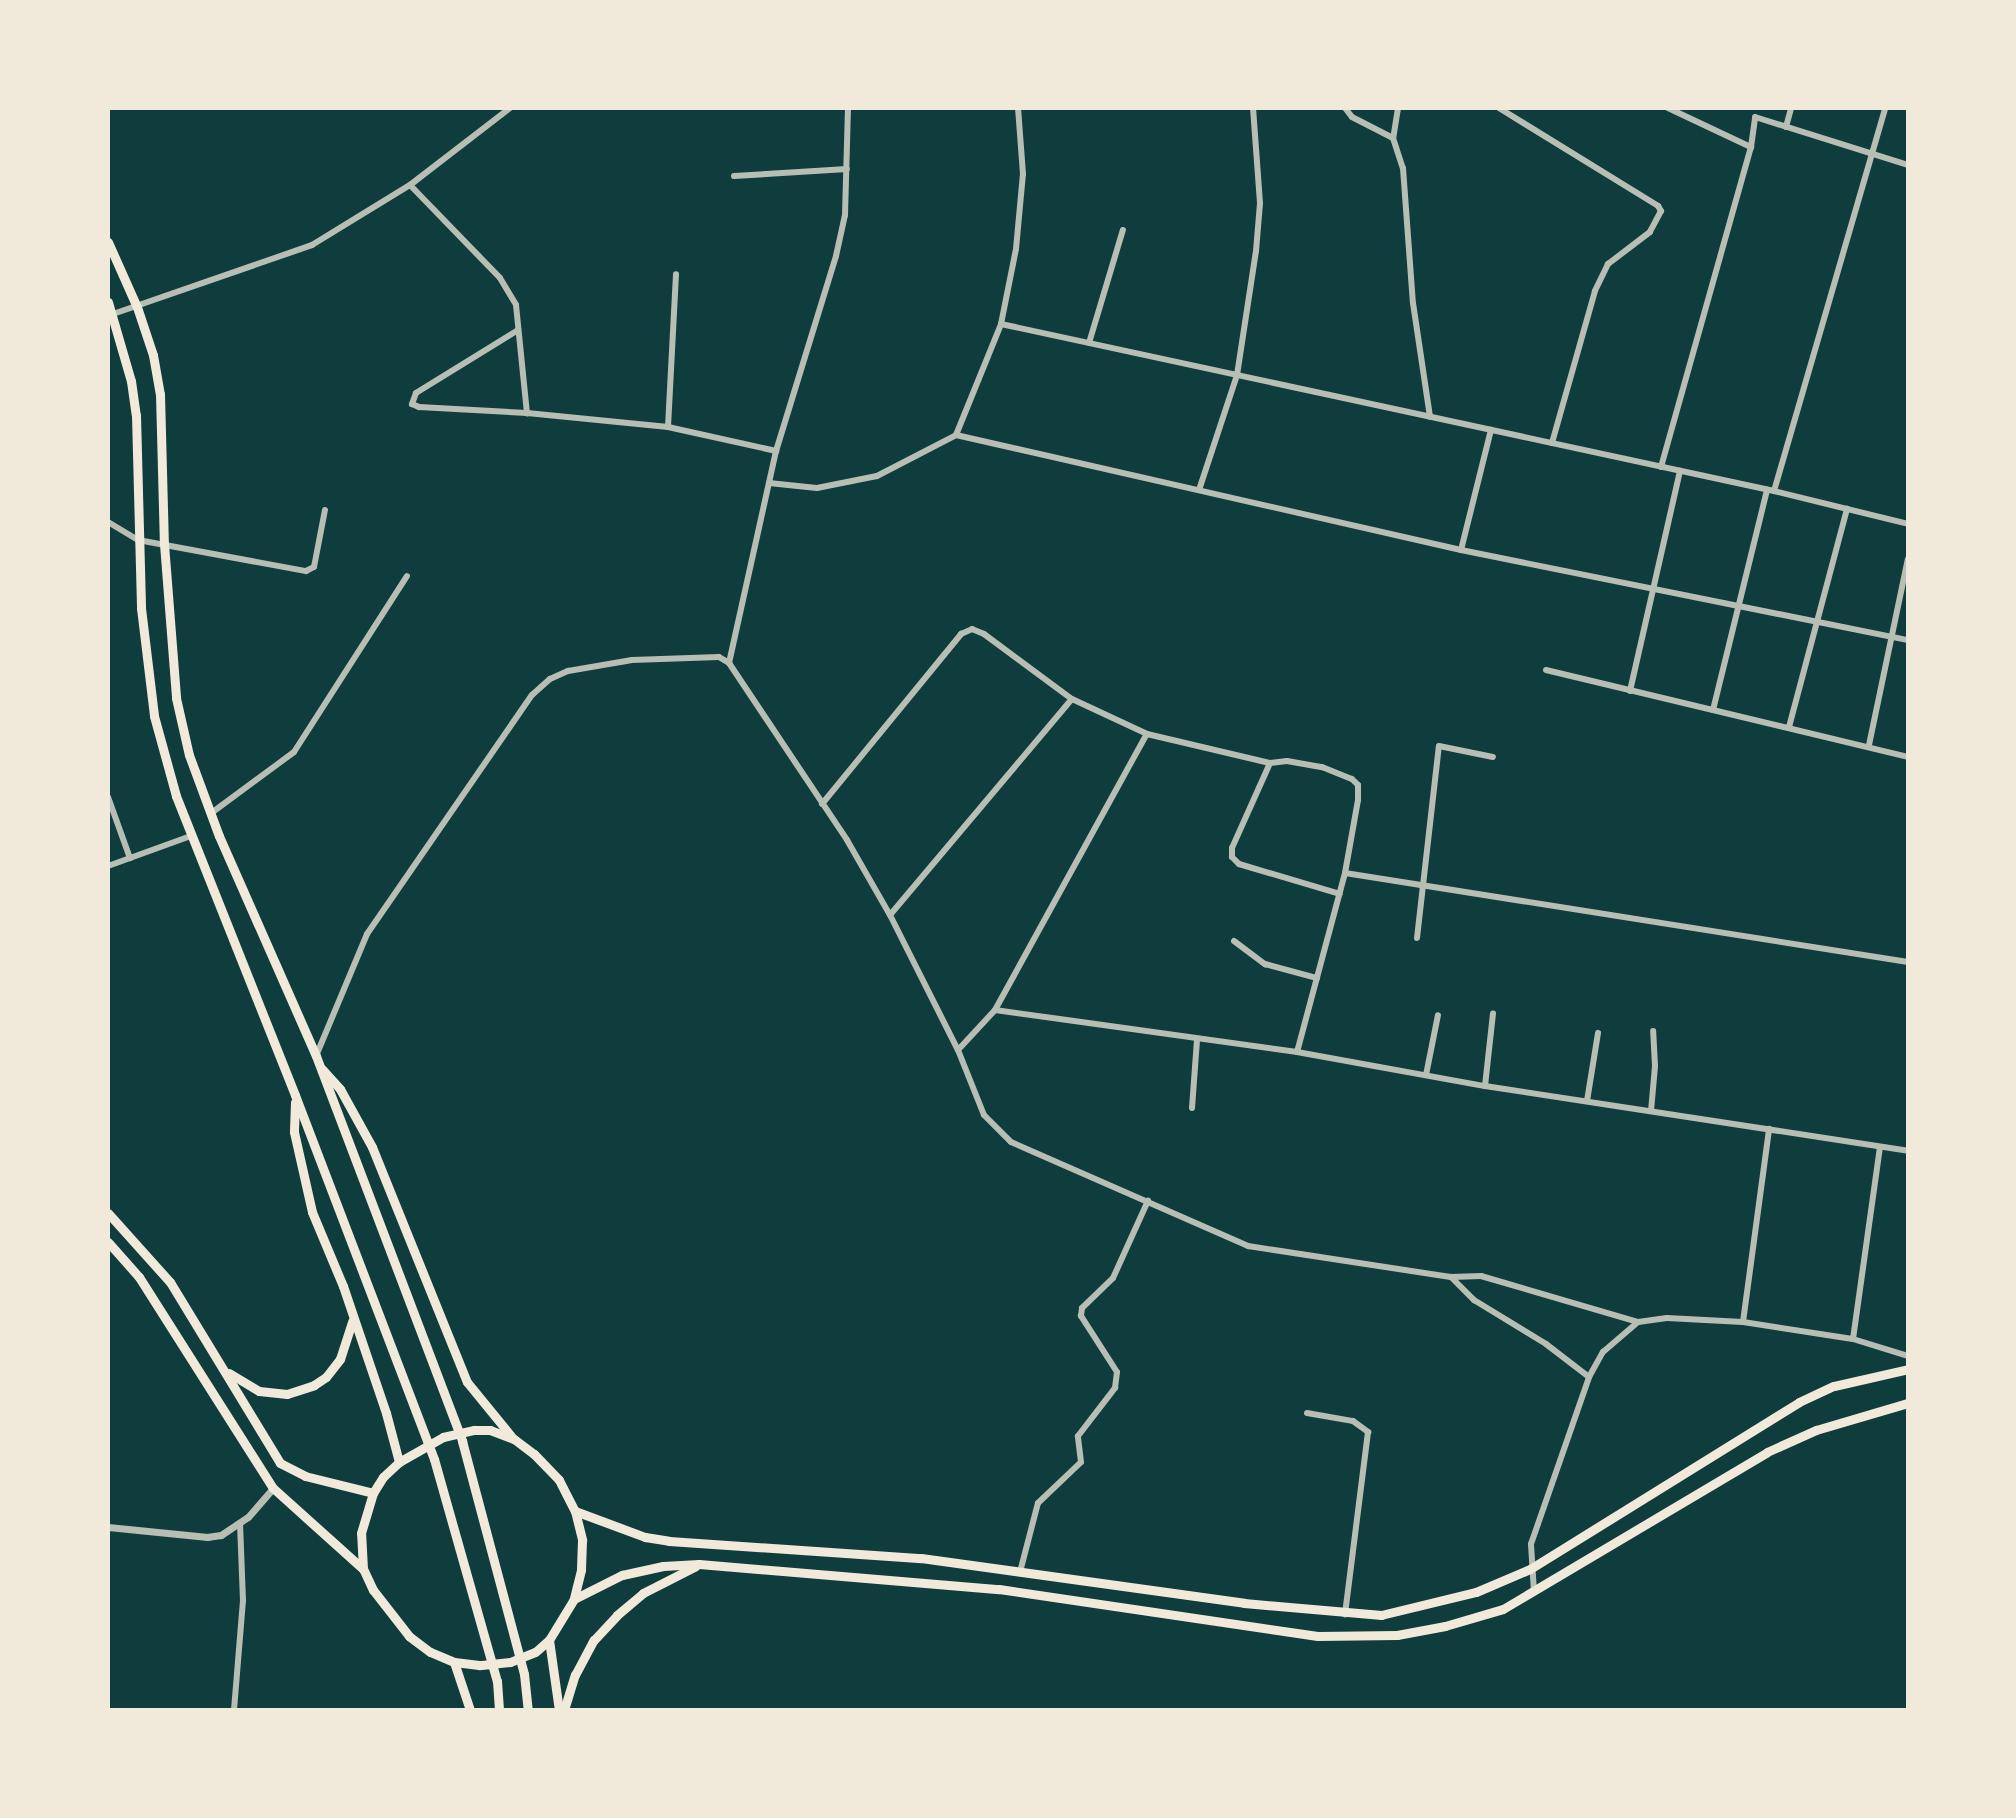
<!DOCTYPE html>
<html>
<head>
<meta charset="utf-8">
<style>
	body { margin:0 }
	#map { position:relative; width:2016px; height:1818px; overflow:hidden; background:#0f3d3e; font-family:"Playfair Display",serif }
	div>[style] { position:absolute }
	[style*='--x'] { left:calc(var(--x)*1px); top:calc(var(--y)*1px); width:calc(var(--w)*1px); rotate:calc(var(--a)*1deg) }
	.minor>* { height:6px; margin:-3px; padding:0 3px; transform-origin:3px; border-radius:3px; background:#b8beb3 }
	.tertiary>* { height:7px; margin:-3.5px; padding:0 3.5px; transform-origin:3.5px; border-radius:3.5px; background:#b8beb3 }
	.primary>* { height:9px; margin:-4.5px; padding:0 4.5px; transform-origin:4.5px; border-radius:4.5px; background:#f1e9da }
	span { translate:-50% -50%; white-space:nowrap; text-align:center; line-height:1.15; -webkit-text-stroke:6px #f1e9da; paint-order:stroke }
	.frame { position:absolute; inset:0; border:110px solid #f1e9da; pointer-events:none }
</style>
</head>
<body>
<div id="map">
	<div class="minor">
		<div style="--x:1345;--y:108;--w:11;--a:52"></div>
		<div style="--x:1352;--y:117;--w:46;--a:27.1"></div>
		<div style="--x:1398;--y:108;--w:30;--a:99"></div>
		<div style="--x:1393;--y:138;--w:32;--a:72"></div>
		<div style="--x:1403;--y:168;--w:135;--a:85.8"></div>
		<div style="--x:1413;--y:303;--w:115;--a:81.5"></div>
		<div style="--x:1499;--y:108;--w:187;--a:31.6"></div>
		<div style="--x:1658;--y:206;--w:6;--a:59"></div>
		<div style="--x:1661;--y:211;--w:24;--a:118"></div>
		<div style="--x:1650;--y:232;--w:53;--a:142.7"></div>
		<div style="--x:1608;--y:264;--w:30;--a:116"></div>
		<div style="--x:1595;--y:291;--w:158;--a:105.8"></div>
		<div style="--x:1668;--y:108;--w:92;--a:25.2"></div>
		<div style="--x:1786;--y:127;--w:20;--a:-75"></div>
		<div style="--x:734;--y:176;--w:113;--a:-3.5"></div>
		<div style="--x:410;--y:185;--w:129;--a:45.9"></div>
		<div style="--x:500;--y:278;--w:31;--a:59"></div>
		<div style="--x:516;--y:305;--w:109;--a:84.2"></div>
		<div style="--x:113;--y:314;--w:211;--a:-19.1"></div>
		<div style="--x:312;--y:245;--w:115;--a:-31.5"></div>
		<div style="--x:410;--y:185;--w:126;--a:-37.6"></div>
		<div style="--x:1001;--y:324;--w:791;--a:12.19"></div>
		<div style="--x:1774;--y:491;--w:138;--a:13.8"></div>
		<div style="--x:518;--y:330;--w:120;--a:148.3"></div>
		<div style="--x:416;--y:393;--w:12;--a:110"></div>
		<div style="--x:412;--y:404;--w:8;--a:23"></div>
		<div style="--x:419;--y:407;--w:108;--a:3.2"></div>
		<div style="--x:527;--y:413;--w:142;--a:5.7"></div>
		<div style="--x:668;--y:427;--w:111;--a:12.5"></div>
		<div style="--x:1089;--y:343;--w:118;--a:-73.3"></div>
		<div style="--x:668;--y:427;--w:153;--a:-87"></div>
		<div style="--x:956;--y:435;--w:518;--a:12.83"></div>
		<div style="--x:1461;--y:550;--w:456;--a:11.4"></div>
		<div style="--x:1661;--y:467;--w:332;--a:-74.3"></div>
		<div style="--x:1751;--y:147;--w:30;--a:-82"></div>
		<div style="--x:1755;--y:117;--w:160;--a:17.4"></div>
		<div style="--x:769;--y:483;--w:48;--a:5.9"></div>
		<div style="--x:817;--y:488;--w:61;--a:-11.3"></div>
		<div style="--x:877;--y:476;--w:89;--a:-27.4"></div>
		<div style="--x:956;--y:435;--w:120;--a:-67.9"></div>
		<div style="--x:1001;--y:324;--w:76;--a:-78.7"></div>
		<div style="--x:1016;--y:249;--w:75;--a:-84.7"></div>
		<div style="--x:1023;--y:174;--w:66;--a:-94.3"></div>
		<div style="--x:1199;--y:490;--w:121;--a:-71.7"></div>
		<div style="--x:1237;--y:375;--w:125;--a:-81.3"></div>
		<div style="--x:1256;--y:251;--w:48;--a:-85.2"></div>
		<div style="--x:1260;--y:203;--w:95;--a:-94.2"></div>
		<div style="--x:1774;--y:491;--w:399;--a:-73.8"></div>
		<div style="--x:108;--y:522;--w:35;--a:31"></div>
		<div style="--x:138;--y:540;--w:171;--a:10.5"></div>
		<div style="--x:306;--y:571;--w:9;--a:-27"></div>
		<div style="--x:314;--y:567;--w:58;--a:-79.1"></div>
		<div style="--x:1461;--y:550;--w:124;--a:-76"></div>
		<div style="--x:729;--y:663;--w:217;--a:-77.5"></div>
		<div style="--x:776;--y:451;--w:204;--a:-72.9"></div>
		<div style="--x:836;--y:256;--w:42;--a:-77.6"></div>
		<div style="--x:845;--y:215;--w:107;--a:-88.4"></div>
		<div style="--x:1546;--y:670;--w:372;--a:13.5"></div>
		<div style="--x:1630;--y:691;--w:226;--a:-77.2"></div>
		<div style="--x:1713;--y:710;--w:227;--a:-76.2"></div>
		<div style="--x:1789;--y:727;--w:226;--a:-75.1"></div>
		<div style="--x:1869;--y:745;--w:190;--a:-78.2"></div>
		<div style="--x:1270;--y:763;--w:93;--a:114.1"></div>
		<div style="--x:1232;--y:848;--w:9;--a:90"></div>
		<div style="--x:1232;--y:857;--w:10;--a:45"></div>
		<div style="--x:1239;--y:864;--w:105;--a:16.5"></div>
		<div style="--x:108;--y:797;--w:65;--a:70.2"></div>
		<div style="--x:822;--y:804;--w:220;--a:-50.7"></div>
		<div style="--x:961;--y:634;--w:12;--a:-24"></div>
		<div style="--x:972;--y:629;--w:13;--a:23"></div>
		<div style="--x:984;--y:634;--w:109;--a:36.5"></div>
		<div style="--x:1072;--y:699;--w:83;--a:25"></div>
		<div style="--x:1147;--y:734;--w:126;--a:13.3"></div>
		<div style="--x:1270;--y:763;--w:17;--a:-7"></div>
		<div style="--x:1287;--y:761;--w:36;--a:10"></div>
		<div style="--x:1322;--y:767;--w:32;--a:22"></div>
		<div style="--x:1352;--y:779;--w:8;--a:45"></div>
		<div style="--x:1358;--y:785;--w:15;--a:90"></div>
		<div style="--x:1358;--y:800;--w:74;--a:100.1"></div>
		<div style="--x:1345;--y:873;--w:185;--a:105"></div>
		<div style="--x:210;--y:814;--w:104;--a:-36.4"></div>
		<div style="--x:294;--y:752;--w:209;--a:-57.3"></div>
		<div style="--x:108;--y:866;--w:88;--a:-19.9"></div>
		<div style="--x:1345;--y:873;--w:570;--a:8.98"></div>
		<div style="--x:890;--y:915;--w:282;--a:-49.9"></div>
		<div style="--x:1417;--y:938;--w:193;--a:-83.5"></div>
		<div style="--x:1439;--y:746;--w:55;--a:11.5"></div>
		<div style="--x:1234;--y:941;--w:39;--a:37"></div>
		<div style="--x:1265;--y:964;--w:54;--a:15.1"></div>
		<div style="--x:995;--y:1010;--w:315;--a:-61.2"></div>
		<div style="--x:958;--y:1050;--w:54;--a:-47.2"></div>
		<div style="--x:995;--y:1010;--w:305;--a:7.9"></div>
		<div style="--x:1297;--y:1052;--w:191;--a:10.3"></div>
		<div style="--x:1485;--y:1086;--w:428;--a:8.7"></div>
		<div style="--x:316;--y:1056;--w:132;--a:-67.3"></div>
		<div style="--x:367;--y:934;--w:290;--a:-55.4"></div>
		<div style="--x:532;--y:695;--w:24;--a:-42"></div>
		<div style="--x:550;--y:679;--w:20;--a:-24"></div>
		<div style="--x:568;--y:671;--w:65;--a:-9.8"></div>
		<div style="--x:632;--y:660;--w:87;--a:-2"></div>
		<div style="--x:719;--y:657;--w:12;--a:31"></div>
		<div style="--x:729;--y:663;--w:213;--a:56.3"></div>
		<div style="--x:847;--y:840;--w:86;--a:60.2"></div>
		<div style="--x:890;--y:915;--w:151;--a:63.3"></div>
		<div style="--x:958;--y:1050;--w:70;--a:68.2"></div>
		<div style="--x:984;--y:1115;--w:38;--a:45"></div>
		<div style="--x:1011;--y:1142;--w:259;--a:23.7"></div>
		<div style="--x:1248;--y:1246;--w:205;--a:8.7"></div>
		<div style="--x:1451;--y:1277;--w:30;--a:-2"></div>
		<div style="--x:1481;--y:1276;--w:164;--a:16.3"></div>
		<div style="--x:1638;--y:1322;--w:29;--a:-8"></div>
		<div style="--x:1667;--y:1318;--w:76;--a:3"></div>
		<div style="--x:1743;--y:1322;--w:111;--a:8.8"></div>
		<div style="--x:1853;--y:1339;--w:58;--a:17.2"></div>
		<div style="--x:1426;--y:1075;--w:61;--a:-78.7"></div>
		<div style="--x:1485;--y:1086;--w:73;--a:-83.7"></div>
		<div style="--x:1587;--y:1101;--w:69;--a:-80.8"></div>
		<div style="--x:1192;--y:1108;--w:68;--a:-85.8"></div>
		<div style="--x:1651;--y:1111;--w:45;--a:-84.9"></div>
		<div style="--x:1655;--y:1066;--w:35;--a:-93"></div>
		<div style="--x:1451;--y:1277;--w:33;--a:45"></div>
		<div style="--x:1474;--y:1300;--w:84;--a:31.4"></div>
		<div style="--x:1546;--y:1344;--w:54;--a:37.5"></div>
		<div style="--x:1743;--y:1322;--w:195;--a:-82.3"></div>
		<div style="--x:1853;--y:1339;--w:193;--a:-82"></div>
		<div style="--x:1307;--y:1413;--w:47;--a:9.9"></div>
		<div style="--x:1353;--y:1421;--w:19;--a:36"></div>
		<div style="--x:1368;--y:1432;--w:184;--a:97.2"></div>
		<div style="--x:1020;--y:1572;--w:71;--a:-75.4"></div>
		<div style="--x:1038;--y:1503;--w:59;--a:-43.6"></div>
		<div style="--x:1081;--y:1462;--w:26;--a:-97"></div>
		<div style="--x:1078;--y:1436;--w:61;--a:-52.4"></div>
		<div style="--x:1115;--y:1388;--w:16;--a:-83"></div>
		<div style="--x:1117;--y:1372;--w:67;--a:-122.7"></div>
		<div style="--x:1081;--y:1316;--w:8;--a:-83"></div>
		<div style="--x:1082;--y:1308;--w:43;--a:-44.1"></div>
		<div style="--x:1113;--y:1278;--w:85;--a:-65.6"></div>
		<div style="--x:1534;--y:1592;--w:48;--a:-93.6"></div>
		<div style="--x:1531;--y:1544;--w:177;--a:-70.8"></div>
		<div style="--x:1589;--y:1377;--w:29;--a:-61"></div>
		<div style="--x:1603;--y:1352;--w:46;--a:-40.6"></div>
		<div style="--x:234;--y:1710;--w:109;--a:-85.3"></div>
		<div style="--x:243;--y:1601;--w:78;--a:-92.2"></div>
	</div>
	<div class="tertiary">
		<div style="--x:108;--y:1527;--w:100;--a:5.8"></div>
		<div style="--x:207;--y:1537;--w:14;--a:-8"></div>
		<div style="--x:221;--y:1535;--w:32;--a:-34"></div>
		<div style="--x:248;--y:1517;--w:38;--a:-49"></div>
	</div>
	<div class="primary">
		<div style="--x:108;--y:242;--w:71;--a:66"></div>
		<div style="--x:137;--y:307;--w:51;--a:71.6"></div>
		<div style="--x:153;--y:355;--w:40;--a:80"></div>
		<div style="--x:160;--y:394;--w:150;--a:88.5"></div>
		<div style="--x:164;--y:544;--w:154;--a:85.5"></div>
		<div style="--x:176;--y:698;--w:58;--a:77.2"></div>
		<div style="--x:189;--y:755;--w:86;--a:69.7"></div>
		<div style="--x:219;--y:836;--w:240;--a:66.2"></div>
		<div style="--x:316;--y:1056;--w:412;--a:69.2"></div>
		<div style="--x:462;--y:1441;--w:241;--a:75.1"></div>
		<div style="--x:524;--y:1674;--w:36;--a:84"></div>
		<div style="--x:108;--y:302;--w:82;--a:73.8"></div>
		<div style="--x:131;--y:381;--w:34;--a:82"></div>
		<div style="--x:136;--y:415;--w:193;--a:88.5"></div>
		<div style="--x:141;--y:608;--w:109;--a:83.1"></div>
		<div style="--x:154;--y:716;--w:83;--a:74.6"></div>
		<div style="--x:176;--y:796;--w:322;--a:68.3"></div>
		<div style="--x:295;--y:1095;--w:390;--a:69.1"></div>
		<div style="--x:434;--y:1459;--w:231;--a:74.2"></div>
		<div style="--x:497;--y:1681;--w:29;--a:86"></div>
		<div style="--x:322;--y:1069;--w:27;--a:48"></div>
		<div style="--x:340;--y:1089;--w:66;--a:61.1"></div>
		<div style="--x:372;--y:1147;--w:253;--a:68"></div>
		<div style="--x:467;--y:1382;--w:70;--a:50.8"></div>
		<div style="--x:295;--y:1102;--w:30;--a:92"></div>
		<div style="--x:294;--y:1132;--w:82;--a:77.3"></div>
		<div style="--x:312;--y:1212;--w:80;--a:67.3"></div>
		<div style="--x:343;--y:1286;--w:134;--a:71.3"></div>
		<div style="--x:386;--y:1413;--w:51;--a:75.1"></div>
		<div style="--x:108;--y:1213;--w:93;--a:48.1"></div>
		<div style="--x:170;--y:1282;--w:212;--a:58.7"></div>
		<div style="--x:280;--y:1463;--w:28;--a:27"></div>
		<div style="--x:305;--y:1476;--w:70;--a:14"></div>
		<div style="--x:108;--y:1242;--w:47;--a:48.5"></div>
		<div style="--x:139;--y:1277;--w:250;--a:57.6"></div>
		<div style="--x:273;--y:1488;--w:121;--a:42"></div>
		<div style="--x:229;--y:1373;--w:35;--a:31"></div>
		<div style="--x:259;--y:1391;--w:28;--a:6"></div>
		<div style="--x:287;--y:1394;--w:28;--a:-18"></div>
		<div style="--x:314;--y:1385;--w:14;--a:-34"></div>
		<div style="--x:326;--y:1377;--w:23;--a:-52"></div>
		<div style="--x:340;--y:1359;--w:40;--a:-72"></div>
		<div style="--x:474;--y:1430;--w:16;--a:0"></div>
		<div style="--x:490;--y:1430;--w:26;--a:21"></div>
		<div style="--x:514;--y:1439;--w:25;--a:37"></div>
		<div style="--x:534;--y:1454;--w:36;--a:46"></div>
		<div style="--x:559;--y:1480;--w:35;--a:63"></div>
		<div style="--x:575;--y:1511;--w:30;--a:76"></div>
		<div style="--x:582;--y:1540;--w:30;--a:92"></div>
		<div style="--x:581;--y:1570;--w:30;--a:104"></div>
		<div style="--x:574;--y:1599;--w:48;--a:121.4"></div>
		<div style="--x:549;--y:1640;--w:18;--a:139"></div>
		<div style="--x:535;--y:1652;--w:27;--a:158"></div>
		<div style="--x:510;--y:1662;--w:31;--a:174"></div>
		<div style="--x:479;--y:1665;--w:25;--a:-173"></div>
		<div style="--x:454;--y:1662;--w:26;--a:-157"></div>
		<div style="--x:430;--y:1652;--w:26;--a:-143"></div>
		<div style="--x:409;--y:1636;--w:58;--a:-128"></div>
		<div style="--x:373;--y:1590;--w:23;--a:-115"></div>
		<div style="--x:363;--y:1569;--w:36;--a:-93"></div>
		<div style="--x:361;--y:1533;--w:42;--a:-73.3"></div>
		<div style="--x:373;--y:1493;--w:19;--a:-58"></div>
		<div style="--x:383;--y:1477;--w:22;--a:-43"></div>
		<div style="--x:399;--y:1462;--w:51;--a:-29.6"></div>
		<div style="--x:443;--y:1437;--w:32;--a:-13"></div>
		<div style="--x:575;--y:1511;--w:75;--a:20.4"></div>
		<div style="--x:645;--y:1537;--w:24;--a:9"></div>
		<div style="--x:669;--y:1541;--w:253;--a:3.9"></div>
		<div style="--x:921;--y:1558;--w:326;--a:7.9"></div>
		<div style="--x:1244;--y:1603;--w:138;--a:5"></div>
		<div style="--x:1381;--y:1615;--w:98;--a:-13.6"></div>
		<div style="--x:1476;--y:1592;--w:59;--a:-23.1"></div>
		<div style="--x:1530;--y:1569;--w:317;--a:-31.8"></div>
		<div style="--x:1799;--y:1402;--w:38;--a:-25"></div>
		<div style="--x:1834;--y:1386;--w:76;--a:-12.9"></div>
		<div style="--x:574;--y:1599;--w:54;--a:-26.6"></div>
		<div style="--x:622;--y:1575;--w:42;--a:-12.4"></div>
		<div style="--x:663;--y:1566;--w:36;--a:-3"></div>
		<div style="--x:699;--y:1564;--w:301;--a:4.8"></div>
		<div style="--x:999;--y:1589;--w:322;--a:8.4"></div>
		<div style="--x:1318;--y:1636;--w:79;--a:-0.7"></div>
		<div style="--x:1397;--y:1635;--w:49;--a:-10.6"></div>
		<div style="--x:1445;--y:1626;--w:60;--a:-16.3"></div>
		<div style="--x:1503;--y:1609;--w:307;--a:-30.7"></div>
		<div style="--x:1767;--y:1452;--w:54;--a:-24.2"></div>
		<div style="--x:1816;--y:1430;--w:96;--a:-16.4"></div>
		<div style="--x:549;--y:1640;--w:71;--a:81.9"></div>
		<div style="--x:454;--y:1662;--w:51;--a:71.6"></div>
		<div style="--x:564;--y:1710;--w:37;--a:-73"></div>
		<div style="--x:575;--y:1675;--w:40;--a:-62"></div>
		<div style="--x:594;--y:1640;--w:34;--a:-47"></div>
		<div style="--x:617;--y:1615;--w:34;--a:-40"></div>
		<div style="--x:643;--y:1593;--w:59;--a:-27"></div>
	</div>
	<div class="frame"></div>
</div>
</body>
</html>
